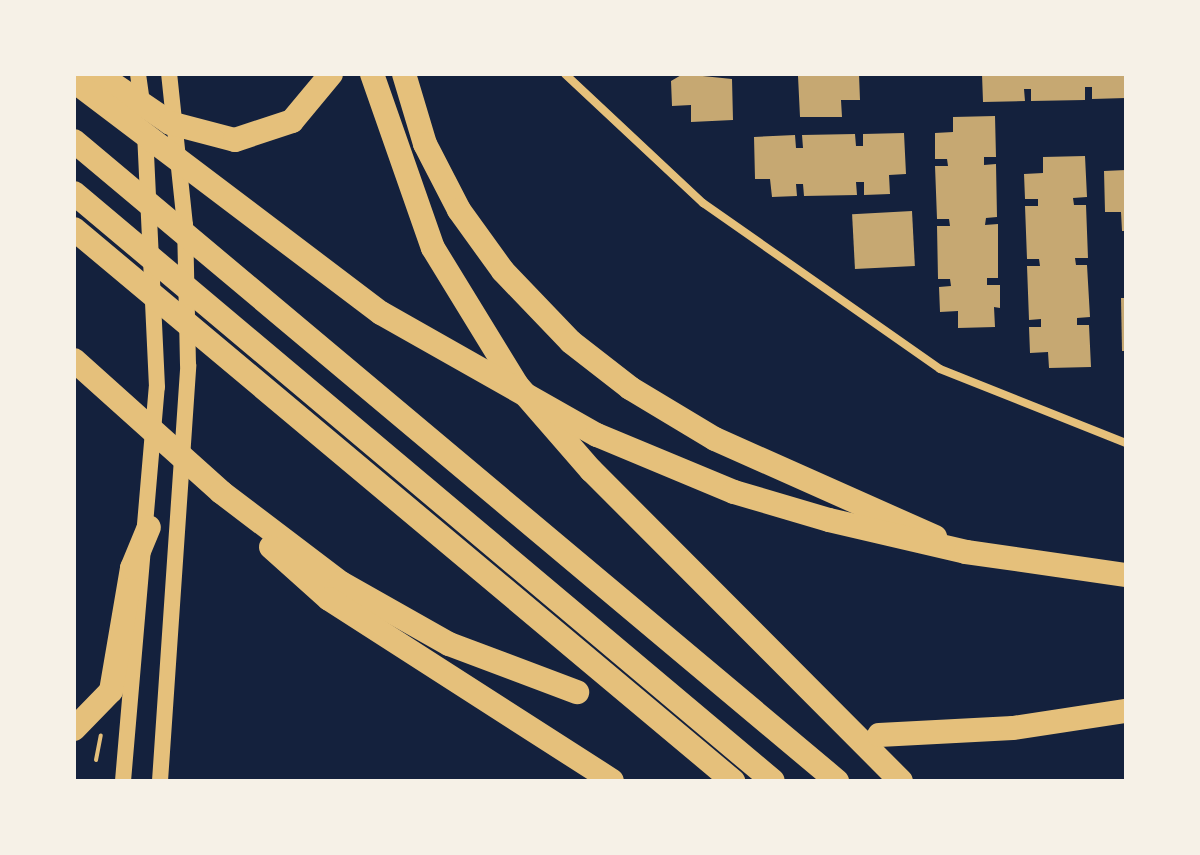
<!DOCTYPE html>
<html>
<head>
<meta charset="utf-8">
<style>
	body { margin:0 }
	#map { position:relative; width:1200px; height:855px; overflow:hidden; background:#14213d; font-family:Helvetica,sans-serif }
	div>[style] { position:absolute }
	[style*='--x'] { left:calc(var(--x)*1px); top:calc(var(--y)*1px); width:calc(var(--w)*1px); rotate:calc(var(--a)*1deg) }
	.building>* { inset:0; background:#c6a872; transform-origin:0 0 }
	.path>* { height:4px; margin:-2px; padding:0 2px; transform-origin:2px; border-radius:2px; background:#e5c07b }
	.minor>* { height:8px; margin:-4px; padding:0 4px; transform-origin:4px; border-radius:4px; background:#e5c07b }
	.secondary>* { height:16px; margin:-8px; padding:0 8px; transform-origin:8px; border-radius:8px; background:#e5c07b }
	.motorway>* { height:24px; margin:-12px; padding:0 12px; transform-origin:12px; border-radius:12px; background:#e5c07b }
	span { translate:-50% -50%; white-space:nowrap; text-align:center; line-height:1.15; -webkit-text-stroke:7px #f6f1e7; paint-order:stroke }
	.frame { position:absolute; inset:0; border:76px solid #f6f1e7; pointer-events:none }
</style>
</head>
<body>
<div id="map">
	<div class="building">
		<div style="clip-path:polygon(683px 74px,732px 79px,733px 120px,691px 122px,691px 105px,672px 106px,671px 81px)"></div>
		<div style="clip-path:polygon(859px 74px,860px 100px,841px 100px,842px 117px,800px 117px,798px 76px)"></div>
		<div style="clip-path:polygon(982px 74px,1126px 74px,1126px 98px,1092px 99px,1092px 87px,1085px 87px,1085px 100px,1031px 101px,1031px 89px,1024px 89px,1025px 101px,983px 102px)"></div>
		<div style="clip-path:polygon(995px 116px,996px 157px,984px 157px,984px 165px,996px 164px,997px 217px,986px 218px,985px 225px,998px 224px,998px 278px,987px 278px,987px 285px,1000px 285px,1000px 308px,994px 307px,995px 327px,958px 328px,958px 311px,940px 312px,939px 287px,951px 286px,950px 279px,938px 279px,937px 226px,950px 226px,949px 219px,937px 219px,935px 166px,948px 166px,947px 159px,935px 159px,935px 133px,953px 132px,953px 117px)"></div>
		<div style="clip-path:polygon(904px 133px,906px 174px,889px 175px,890px 194px,864px 195px,864px 182px,856px 182px,857px 195px,804px 196px,803px 184px,796px 184px,797px 196px,772px 197px,770px 179px,755px 179px,754px 137px,795px 135px,796px 148px,803px 148px,802px 135px,855px 134px,856px 146px,863px 146px,863px 134px)"></div>
		<div style="clip-path:polygon(1085px 156px,1087px 197px,1073px 198px,1074px 205px,1086px 205px,1088px 258px,1075px 258px,1076px 265px,1087px 265px,1090px 317px,1077px 318px,1077px 325px,1089px 325px,1091px 367px,1049px 368px,1048px 352px,1030px 353px,1029px 327px,1041px 327px,1041px 319px,1029px 320px,1027px 266px,1040px 266px,1039px 259px,1027px 259px,1025px 206px,1038px 206px,1038px 199px,1025px 199px,1024px 174px,1043px 173px,1043px 157px)"></div>
		<div style="clip-path:polygon(1126px 170px,1126px 231px,1122px 231px,1121px 212px,1105px 212px,1104px 171px)"></div>
		<div style="left:912px;top:211px;width:55px;height:60px;rotate:87deg"></div>
		<div style="clip-path:polygon(1121px 298px,1126px 298px,1126px 351px,1122px 351px)"></div>
	</div>
	<div class="path">
		<div style="--x:96;--y:760;--w:25;--a:-79"></div>
	</div>
	<div class="minor">
		<div style="--x:565;--y:74;--w:189;--a:43.1"></div>
		<div style="--x:703;--y:203;--w:289;--a:35"></div>
		<div style="--x:940;--y:369;--w:200;--a:21.7"></div>
	</div>
	<div class="secondary">
		<div style="--x:138;--y:74;--w:34;--a:82"></div>
		<div style="--x:123;--y:781;--w:395;--a:-85.1"></div>
		<div style="--x:157;--y:387;--w:256;--a:-92.7"></div>
		<div style="--x:160;--y:781;--w:417;--a:-86.1"></div>
		<div style="--x:188;--y:365;--w:140;--a:-91.2"></div>
		<div style="--x:185;--y:225;--w:152;--a:-96"></div>
	</div>
	<div class="motorway">
		<div style="--x:98;--y:74;--w:87;--a:34.2"></div>
		<div style="--x:170;--y:123;--w:67;--a:14.7"></div>
		<div style="--x:235;--y:140;--w:60;--a:-18.4"></div>
		<div style="--x:292;--y:121;--w:61;--a:-50.3"></div>
		<div style="--x:372;--y:74;--w:184;--a:70.7"></div>
		<div style="--x:433;--y:248;--w:161;--a:58.5"></div>
		<div style="--x:517;--y:385;--w:113;--a:49"></div>
		<div style="--x:591;--y:470;--w:439;--a:45.1"></div>
		<div style="--x:404;--y:74;--w:73;--a:73.3"></div>
		<div style="--x:425;--y:144;--w:74;--a:62.7"></div>
		<div style="--x:459;--y:210;--w:75;--a:54.2"></div>
		<div style="--x:503;--y:271;--w:98;--a:46.2"></div>
		<div style="--x:571;--y:342;--w:75;--a:37.9"></div>
		<div style="--x:630;--y:388;--w:99;--a:31"></div>
		<div style="--x:715;--y:439;--w:241;--a:24"></div>
		<div style="--x:74;--y:81;--w:385;--a:37.1"></div>
		<div style="--x:381;--y:313;--w:248;--a:29.5"></div>
		<div style="--x:597;--y:435;--w:148;--a:22.6"></div>
		<div style="--x:734;--y:492;--w:99;--a:16.4"></div>
		<div style="--x:829;--y:520;--w:141;--a:13.1"></div>
		<div style="--x:966;--y:552;--w:162;--a:8.2"></div>
		<div style="--x:74;--y:141;--w:996;--a:39.99"></div>
		<div style="--x:74;--y:193;--w:913;--a:40.07"></div>
		<div style="--x:74;--y:229;--w:860;--a:39.95"></div>
		<div style="--x:74;--y:360;--w:198;--a:41.9"></div>
		<div style="--x:221;--y:492;--w:151;--a:37.2"></div>
		<div style="--x:341;--y:583;--w:124;--a:29.5"></div>
		<div style="--x:449;--y:644;--w:137;--a:20.6"></div>
		<div style="--x:271;--y:547;--w:78;--a:41.9"></div>
		<div style="--x:329;--y:599;--w:336;--a:32.7"></div>
		<div style="--x:74;--y:729;--w:53;--a:-45.8"></div>
		<div style="--x:111;--y:691;--w:125;--a:-80.3"></div>
		<div style="--x:132;--y:568;--w:44;--a:-67.5"></div>
		<div style="--x:879;--y:735;--w:134;--a:-3"></div>
		<div style="--x:1013;--y:728;--w:114;--a:-8.6"></div>
	</div>
	<div class="frame"></div>
</div>
</body>
</html>
